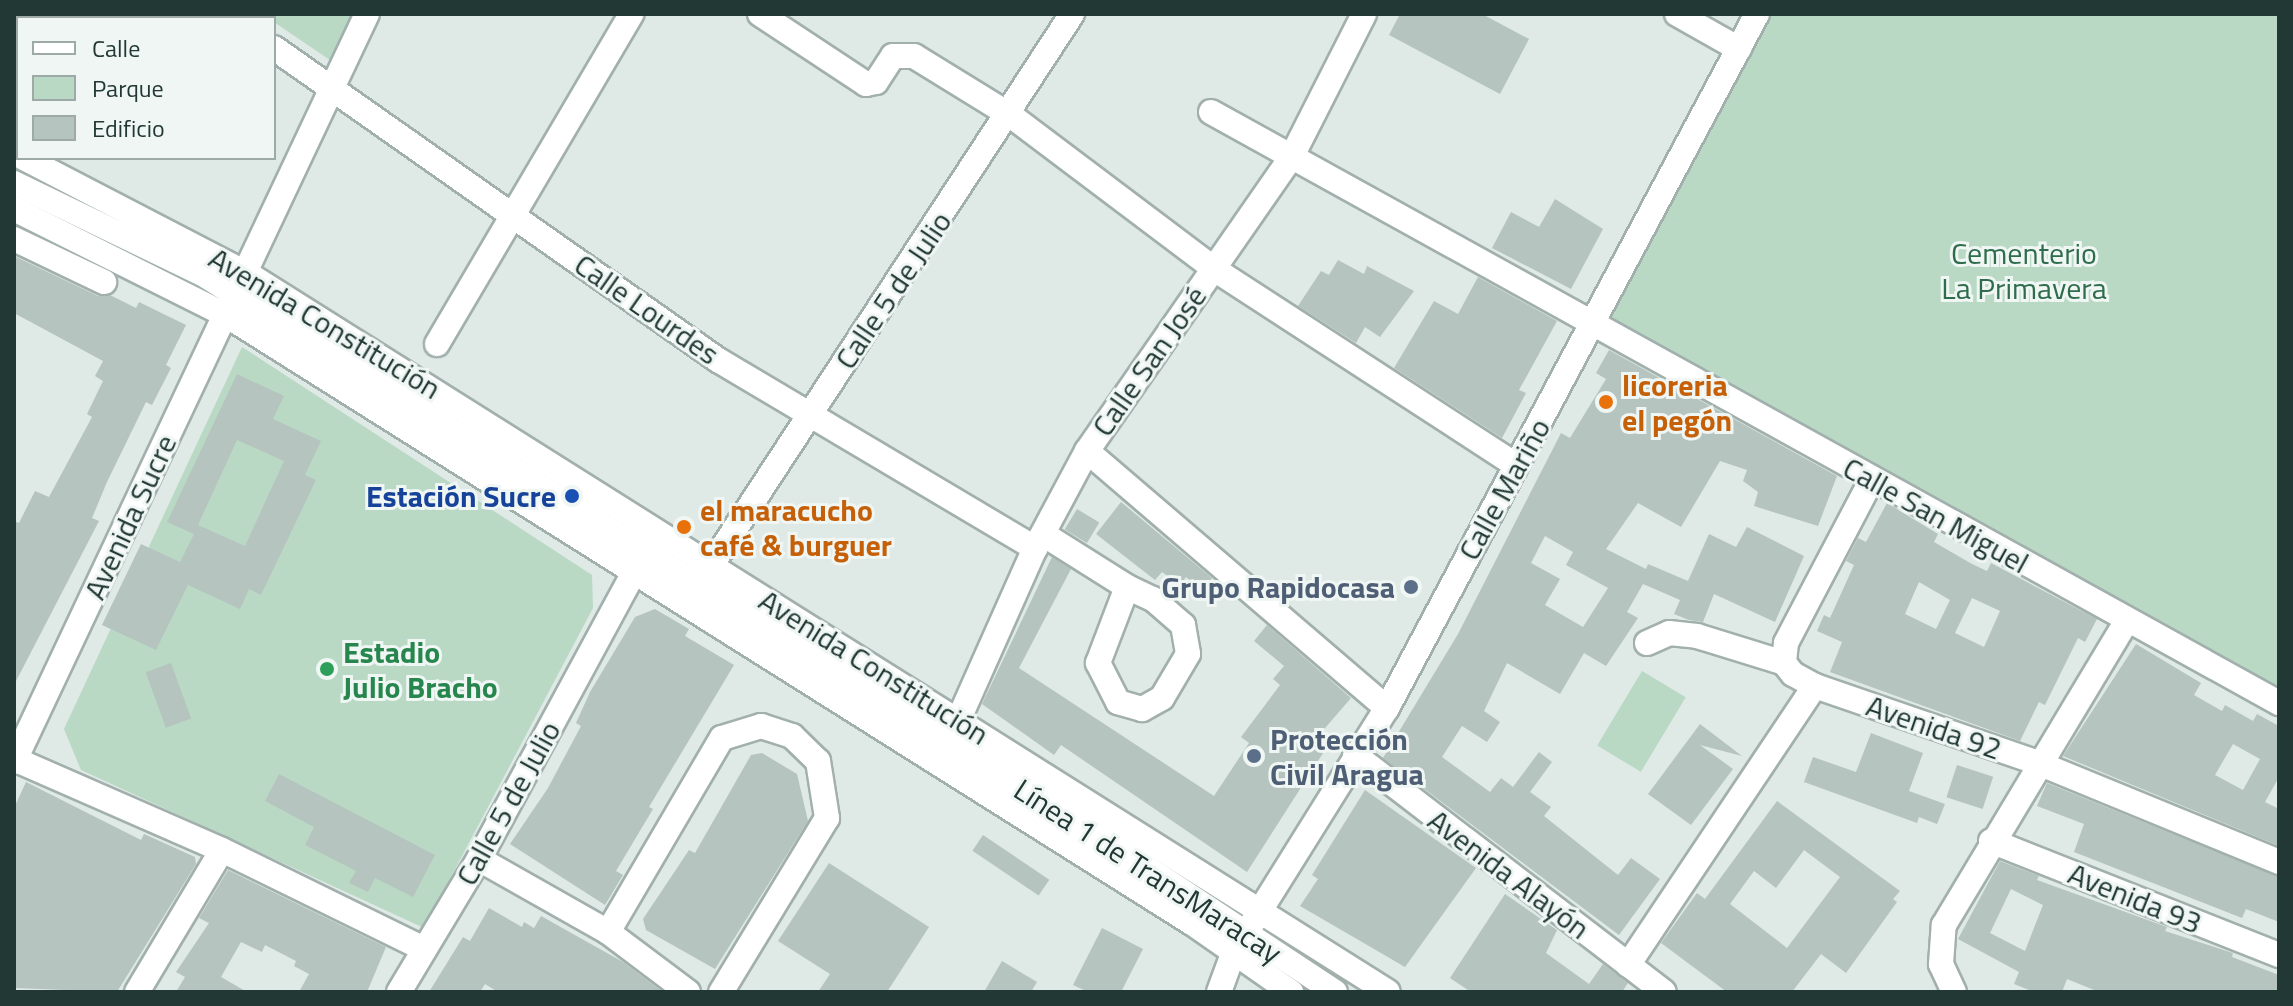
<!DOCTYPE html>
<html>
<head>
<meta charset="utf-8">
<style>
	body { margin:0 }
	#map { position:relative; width:2293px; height:1006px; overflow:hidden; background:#dfe9e6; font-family:"Titillium Web",sans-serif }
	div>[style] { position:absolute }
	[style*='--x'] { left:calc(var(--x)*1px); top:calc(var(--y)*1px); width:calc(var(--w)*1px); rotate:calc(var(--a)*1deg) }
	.green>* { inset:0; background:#b9d9c5; transform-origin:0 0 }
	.building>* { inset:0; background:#b5c4bf; transform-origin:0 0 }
	.roads { filter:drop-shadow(2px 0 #a2b0ad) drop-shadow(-2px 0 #a2b0ad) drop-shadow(0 2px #a2b0ad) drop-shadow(0 -2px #a2b0ad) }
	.minor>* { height:24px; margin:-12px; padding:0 12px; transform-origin:12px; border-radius:12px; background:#fff }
	.dots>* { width:22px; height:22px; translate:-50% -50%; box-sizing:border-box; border:4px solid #eff6f3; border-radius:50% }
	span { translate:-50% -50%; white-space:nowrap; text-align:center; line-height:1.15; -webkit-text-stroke:6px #eff6f3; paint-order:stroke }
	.park-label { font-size:30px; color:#2e6c4c }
	.street-label { font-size:30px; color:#213834 }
	.food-label { font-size:30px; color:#c56008; font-weight:700 }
	.left { translate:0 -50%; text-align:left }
	.transit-label { font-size:30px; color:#164399; font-weight:700 }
	.right { translate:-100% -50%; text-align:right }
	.service-label { font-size:30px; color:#4e5e75; font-weight:700 }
	.leisure-label { font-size:30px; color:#27864d; font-weight:700 }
	.frame { position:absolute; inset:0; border:16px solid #213834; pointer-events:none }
	.legend { position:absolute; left:16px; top:16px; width:260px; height:144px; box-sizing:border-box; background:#eff6f3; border:2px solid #9daaa7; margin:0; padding:10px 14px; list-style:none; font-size:24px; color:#213834 }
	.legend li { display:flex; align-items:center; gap:16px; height:40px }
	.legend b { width:40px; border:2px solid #9daaa7 }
</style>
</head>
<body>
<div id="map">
	<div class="green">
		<div style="clip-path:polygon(262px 14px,352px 14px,330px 60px)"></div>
		<div style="clip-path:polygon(1756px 14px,2279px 14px,2279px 700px,1594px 326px)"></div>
		<div style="clip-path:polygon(242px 347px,592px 575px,593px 608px,424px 928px,81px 770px,64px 729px)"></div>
		<div style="left:1642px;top:671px;width:51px;height:87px;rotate:31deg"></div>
	</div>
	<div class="building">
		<div style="clip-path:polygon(1400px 14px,1482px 14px,1529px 39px,1500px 94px,1389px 35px)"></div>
		<div style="clip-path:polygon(1555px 199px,1603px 229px,1571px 289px,1492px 248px,1511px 212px,1539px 227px)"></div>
		<div style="clip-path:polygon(14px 256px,98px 296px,110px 295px,136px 308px,139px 302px,186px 325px,166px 365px,171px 368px,152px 405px,146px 402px,107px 482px,92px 518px,99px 521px,14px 685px,14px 521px,19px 523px,35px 491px,49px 497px,92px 417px,87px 414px,103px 381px,95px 376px,103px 361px,14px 313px)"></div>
		<div style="clip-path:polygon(1338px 260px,1364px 274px,1367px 266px,1414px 291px,1380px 337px,1365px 327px,1356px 343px,1298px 306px,1321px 271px,1329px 275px)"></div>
		<div style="clip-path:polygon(1478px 277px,1557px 321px,1519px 390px,1526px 393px,1502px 438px,1394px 368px,1434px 301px,1458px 314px)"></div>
		<div style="clip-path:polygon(evenodd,1609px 350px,1837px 476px,1818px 526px,1754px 506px,1758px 492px,1743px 481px,1747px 470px,1720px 461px,1681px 527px,1638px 503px,1606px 549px,1646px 569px,1648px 564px,1688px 581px,1709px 534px,1736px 547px,1747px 527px,1804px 556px,1775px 622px,1714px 594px,1703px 622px,1689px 620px,1674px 614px,1680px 600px,1643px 584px,1627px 612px,1638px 618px,1606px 666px,1584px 653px,1560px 694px,1507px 663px,1484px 711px,1500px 722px,1487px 742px,1462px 726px,1442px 757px,1490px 792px,1501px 778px,1513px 787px,1539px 752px,1552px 762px,1530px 792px,1551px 807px,1544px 816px,1618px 875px,1631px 858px,1660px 879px,1619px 935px,1383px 758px,1458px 634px,1561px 433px,1570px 438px,1606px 379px,1596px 373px,1609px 350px,1545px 536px,1573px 552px,1566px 565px,1608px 588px,1583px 627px,1545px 605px,1560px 579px,1531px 563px,1545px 536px)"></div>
		<div style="clip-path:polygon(evenodd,237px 374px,284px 396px,273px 419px,321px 441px,305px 475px,316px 480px,261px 595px,249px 589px,240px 609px,188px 585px,156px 650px,102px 625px,141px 544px,180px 562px,194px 534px,167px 522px,237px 374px,237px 440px,284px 461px,245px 546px,198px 525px,237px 440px)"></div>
		<div style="clip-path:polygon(1121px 502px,1212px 578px,1203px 590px,1186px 577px,1180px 585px,1162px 572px,1155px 580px,1096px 534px)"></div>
		<div style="clip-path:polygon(evenodd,1887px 503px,1938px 534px,1934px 542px,1972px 564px,1987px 571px,1991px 563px,2097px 619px,2085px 642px,2078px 638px,2045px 705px,2039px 702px,2020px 741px,1830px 672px,1842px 642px,1817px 631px,1824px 615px,1830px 618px,1854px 565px,1846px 561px,1858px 538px,1866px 542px,1887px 503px,1919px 582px,1950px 600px,1936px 629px,1905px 614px,1919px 582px,1887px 503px,1972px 598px,2000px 611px,1984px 647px,1955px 633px,1972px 598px)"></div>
		<div style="left:1077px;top:509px;width:26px;height:24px;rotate:31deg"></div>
		<div style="clip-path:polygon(1052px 557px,1071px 569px,1019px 668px,1214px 796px,1249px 743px,1241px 737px,1280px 685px,1273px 679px,1284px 666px,1254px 641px,1267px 625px,1351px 698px,1313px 742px,1325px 750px,1247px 872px,1061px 745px,1054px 755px,982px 704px)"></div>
		<div style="clip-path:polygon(655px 609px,689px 629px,685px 636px,734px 665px,649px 807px,653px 809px,616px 871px,623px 875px,605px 905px,510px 844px,548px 788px,581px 726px,576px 723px,590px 692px,635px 617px)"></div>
		<div style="clip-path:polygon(evenodd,2136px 644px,2201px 683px,2194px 695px,2222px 711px,2225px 705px,2253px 721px,2257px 714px,2279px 726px,2279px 777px,2265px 802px,2279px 809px,2279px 846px,2063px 756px,2136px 644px,2233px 744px,2260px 759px,2243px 790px,2215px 775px,2233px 744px)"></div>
		<div style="left:171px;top:663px;width:59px;height:27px;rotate:70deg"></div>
		<div style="clip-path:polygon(1700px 724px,1742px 756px,1700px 745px,1733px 769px,1691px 825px,1648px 794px)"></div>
		<div style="clip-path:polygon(1871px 733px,1923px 753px,1909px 791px,1945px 804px,1937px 824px,1919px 817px,1917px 823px,1804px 782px,1813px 757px,1856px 772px)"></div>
		<div style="clip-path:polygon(762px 753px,797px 774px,808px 821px,715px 969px,646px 930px,643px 919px,689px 850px,695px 853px,751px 755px)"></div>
		<div style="left:1957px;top:765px;width:38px;height:34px;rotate:18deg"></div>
		<div style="clip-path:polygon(279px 774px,435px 855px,413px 897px,375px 878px,368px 892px,349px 883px,356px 871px,305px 845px,314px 827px,265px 801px)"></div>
		<div style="clip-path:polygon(26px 782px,141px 840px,144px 834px,195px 857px,196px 864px,117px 992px,14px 988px,14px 808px)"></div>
		<div style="clip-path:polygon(2047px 783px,2279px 877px,2279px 922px,2246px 909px,2242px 918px,2074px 852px,2084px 824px,2037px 806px)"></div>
		<div style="clip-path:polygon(1365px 790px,1476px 868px,1405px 967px,1300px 906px,1318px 879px,1312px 875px)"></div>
		<div style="clip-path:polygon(evenodd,1777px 801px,1900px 891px,1893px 899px,1897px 902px,1846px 973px,1821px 954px,1792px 992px,1727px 992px,1661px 943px,1697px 893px,1705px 899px,1777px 801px,1804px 850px,1840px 877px,1787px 948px,1730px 904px,1754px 871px,1776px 888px,1804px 850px)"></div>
		<div style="left:983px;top:835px;width:80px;height:19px;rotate:34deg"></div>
		<div style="clip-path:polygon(evenodd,2000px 861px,2039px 876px,2037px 880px,2167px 927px,2165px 931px,2233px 953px,2232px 957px,2279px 975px,2279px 992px,2099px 992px,2067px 979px,2062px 992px,2034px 992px,2014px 984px,2019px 972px,1958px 939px,2000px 861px,2011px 889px,2043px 905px,2025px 951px,1990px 933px,2011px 889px)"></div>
		<div style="clip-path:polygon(829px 863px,929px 927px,887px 992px,818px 992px,830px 974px,778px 941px)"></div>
		<div style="clip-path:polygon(228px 870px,386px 947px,367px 992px,299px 992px,309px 974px,294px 966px,296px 961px,265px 945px,262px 952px,241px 942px,221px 977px,247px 992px,176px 992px,185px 977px,176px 972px,209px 923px,199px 918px)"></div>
		<div style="clip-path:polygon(1505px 894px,1557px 930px,1546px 953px,1589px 984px,1603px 964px,1628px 983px,1622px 992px,1471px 992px,1450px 978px)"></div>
		<div style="clip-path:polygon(489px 908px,522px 927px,524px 922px,534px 928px,541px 916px,623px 962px,663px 992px,498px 992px,485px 984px,480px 992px,429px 992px,463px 937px,470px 941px)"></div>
		<div style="clip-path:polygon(1102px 928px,1143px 949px,1121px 992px,1088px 992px,1073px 985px)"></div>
		<div style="clip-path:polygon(1002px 961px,1037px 982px,1031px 992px,984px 992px)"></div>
	</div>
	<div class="roads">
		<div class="minor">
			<div style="--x:222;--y:14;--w:7;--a:34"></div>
			<div style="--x:760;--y:14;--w:127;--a:33.4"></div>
			<div style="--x:866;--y:84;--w:10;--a:-11"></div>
			<div style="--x:876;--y:82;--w:31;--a:-57"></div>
			<div style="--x:893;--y:56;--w:21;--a:0"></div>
			<div style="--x:914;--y:56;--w:113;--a:31.6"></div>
			<div style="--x:1010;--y:115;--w:256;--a:37"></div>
			<div style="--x:1214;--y:269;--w:360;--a:33"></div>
			<div style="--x:1677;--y:14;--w:71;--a:29.4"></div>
			<div style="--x:274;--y:48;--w:543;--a:35.1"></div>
			<div style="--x:718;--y:360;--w:369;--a:30.7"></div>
			<div style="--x:1211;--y:112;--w:1221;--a:28.96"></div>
			<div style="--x:24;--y:158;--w:250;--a:27.4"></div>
			<div style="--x:246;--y:273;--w:1349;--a:32.19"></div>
			<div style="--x:14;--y:183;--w:213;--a:25.8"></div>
			<div style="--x:206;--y:276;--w:1101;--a:32.16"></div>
			<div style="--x:1138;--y:862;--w:236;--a:33.4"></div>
			<div style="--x:14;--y:209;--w:237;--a:26.6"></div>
			<div style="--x:226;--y:315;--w:1141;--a:32.19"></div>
			<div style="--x:1192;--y:923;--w:121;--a:34.9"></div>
			<div style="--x:14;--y:239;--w:100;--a:25.5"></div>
			<div style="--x:437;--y:344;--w:383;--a:-59.5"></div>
			<div style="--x:1087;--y:451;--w:395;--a:40.6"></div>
			<div style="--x:1872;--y:479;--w:185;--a:117.7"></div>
			<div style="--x:1786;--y:643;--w:20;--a:96"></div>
			<div style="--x:1784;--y:663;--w:14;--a:51"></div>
			<div style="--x:1793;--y:674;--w:25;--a:29"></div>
			<div style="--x:1815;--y:686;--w:236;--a:19"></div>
			<div style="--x:2038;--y:763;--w:261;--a:22.3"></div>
			<div style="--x:1043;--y:534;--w:99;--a:32.2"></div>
			<div style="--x:712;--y:564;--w:657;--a:-56.79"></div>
			<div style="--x:1127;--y:587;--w:29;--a:25"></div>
			<div style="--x:1153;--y:599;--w:40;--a:41"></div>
			<div style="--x:1183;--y:625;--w:29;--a:80"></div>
			<div style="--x:1188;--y:654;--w:51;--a:120.6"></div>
			<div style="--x:1162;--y:698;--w:23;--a:151"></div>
			<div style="--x:1142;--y:709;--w:25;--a:-164"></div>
			<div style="--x:1118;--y:702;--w:44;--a:-117.1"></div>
			<div style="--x:1098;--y:663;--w:81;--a:-69.1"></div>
			<div style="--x:1647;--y:643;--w:24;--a:-24"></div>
			<div style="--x:1669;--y:633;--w:28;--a:6"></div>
			<div style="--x:1697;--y:636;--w:91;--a:17.2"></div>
			<div style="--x:958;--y:721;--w:189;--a:-66"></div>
			<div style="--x:1035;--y:548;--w:110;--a:-61.8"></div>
			<div style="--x:1087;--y:451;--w:357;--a:-55.2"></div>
			<div style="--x:1291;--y:158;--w:161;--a:-63.1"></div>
			<div style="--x:1355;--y:755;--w:389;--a:37.5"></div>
			<div style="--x:14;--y:759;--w:227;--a:23.6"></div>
			<div style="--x:222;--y:850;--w:225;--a:26.1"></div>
			<div style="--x:14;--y:762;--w:827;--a:-64.74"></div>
			<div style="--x:1991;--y:841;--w:310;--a:21.6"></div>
			<div style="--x:479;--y:859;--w:148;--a:29.5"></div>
			<div style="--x:608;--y:932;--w:100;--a:36.9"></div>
			<div style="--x:608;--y:932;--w:225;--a:-59.6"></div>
			<div style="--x:722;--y:738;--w:41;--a:-17.1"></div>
			<div style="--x:761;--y:726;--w:33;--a:18"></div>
			<div style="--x:792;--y:736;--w:36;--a:44"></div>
			<div style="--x:818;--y:761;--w:58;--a:81"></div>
			<div style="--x:827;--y:818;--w:204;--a:121.3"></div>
			<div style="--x:1628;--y:965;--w:336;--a:-56.2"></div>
			<div style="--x:137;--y:992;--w:165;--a:-59.1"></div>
			<div style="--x:399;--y:992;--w:155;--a:-59"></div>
			<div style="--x:479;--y:859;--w:342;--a:-61.6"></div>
			<div style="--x:1219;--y:992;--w:40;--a:-69.8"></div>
			<div style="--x:1233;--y:954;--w:290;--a:-58"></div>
			<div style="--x:1387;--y:708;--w:786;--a:-61.94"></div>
			<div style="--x:1954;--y:992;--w:31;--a:-115"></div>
			<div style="--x:1941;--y:964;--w:39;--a:-86"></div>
			<div style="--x:1944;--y:925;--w:355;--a:-59"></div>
		</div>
	</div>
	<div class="dots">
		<div style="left:1606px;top:402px;background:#e8710a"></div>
		<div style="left:572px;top:496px;background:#1a4fb4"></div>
		<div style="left:684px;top:527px;background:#e8710a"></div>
		<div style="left:1411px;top:587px;background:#5c6f8a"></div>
		<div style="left:327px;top:669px;background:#2e9e5b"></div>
		<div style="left:1254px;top:756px;background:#5c6f8a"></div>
	</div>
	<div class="park-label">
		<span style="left:2024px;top:270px">Cementerio<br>La Primavera</span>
	</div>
	<div class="street-label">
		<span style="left:893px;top:290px;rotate:-56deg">Calle 5 de Julio</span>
		<span style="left:647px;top:309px;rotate:35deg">Calle Lourdes</span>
		<span style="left:325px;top:323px;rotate:31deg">Avenida Constitución</span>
		<span style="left:1149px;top:361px;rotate:-55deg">Calle San José</span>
		<span style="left:1504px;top:489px;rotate:-61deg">Calle Mariño</span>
		<span style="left:1936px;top:515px;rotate:29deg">Calle San Miguel</span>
		<span style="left:130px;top:517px;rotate:-65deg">Avenida Sucre</span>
		<span style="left:874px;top:667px;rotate:32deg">Avenida Constitución</span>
		<span style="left:1934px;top:727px;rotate:19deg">Avenida 92</span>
		<span style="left:508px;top:803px;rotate:-61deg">Calle 5 de Julio</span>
		<span style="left:1148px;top:871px;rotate:33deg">Línea 1 de TransMaracay</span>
		<span style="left:1509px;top:874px;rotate:37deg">Avenida Alayón</span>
		<span style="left:2135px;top:898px;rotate:22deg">Avenida 93</span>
	</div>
	<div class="food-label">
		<span class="left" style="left:1622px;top:402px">licoreria<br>el pegón</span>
		<span class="left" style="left:700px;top:527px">el maracucho<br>café &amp; burguer</span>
	</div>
	<div class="transit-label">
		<span class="right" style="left:556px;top:496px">Estación Sucre</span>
	</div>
	<div class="service-label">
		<span class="right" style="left:1395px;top:587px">Grupo Rapidocasa</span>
		<span class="left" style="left:1270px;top:756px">Protección<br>Civil Aragua</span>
	</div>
	<div class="leisure-label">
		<span class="left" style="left:343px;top:669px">Estadio<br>Julio Bracho</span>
	</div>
	<div class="frame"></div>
	<ul class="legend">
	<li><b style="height:10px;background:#fff"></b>Calle</li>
	<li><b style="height:22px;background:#b9d9c5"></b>Parque</li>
	<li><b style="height:22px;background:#b5c4bf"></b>Edificio</li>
	</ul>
</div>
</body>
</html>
